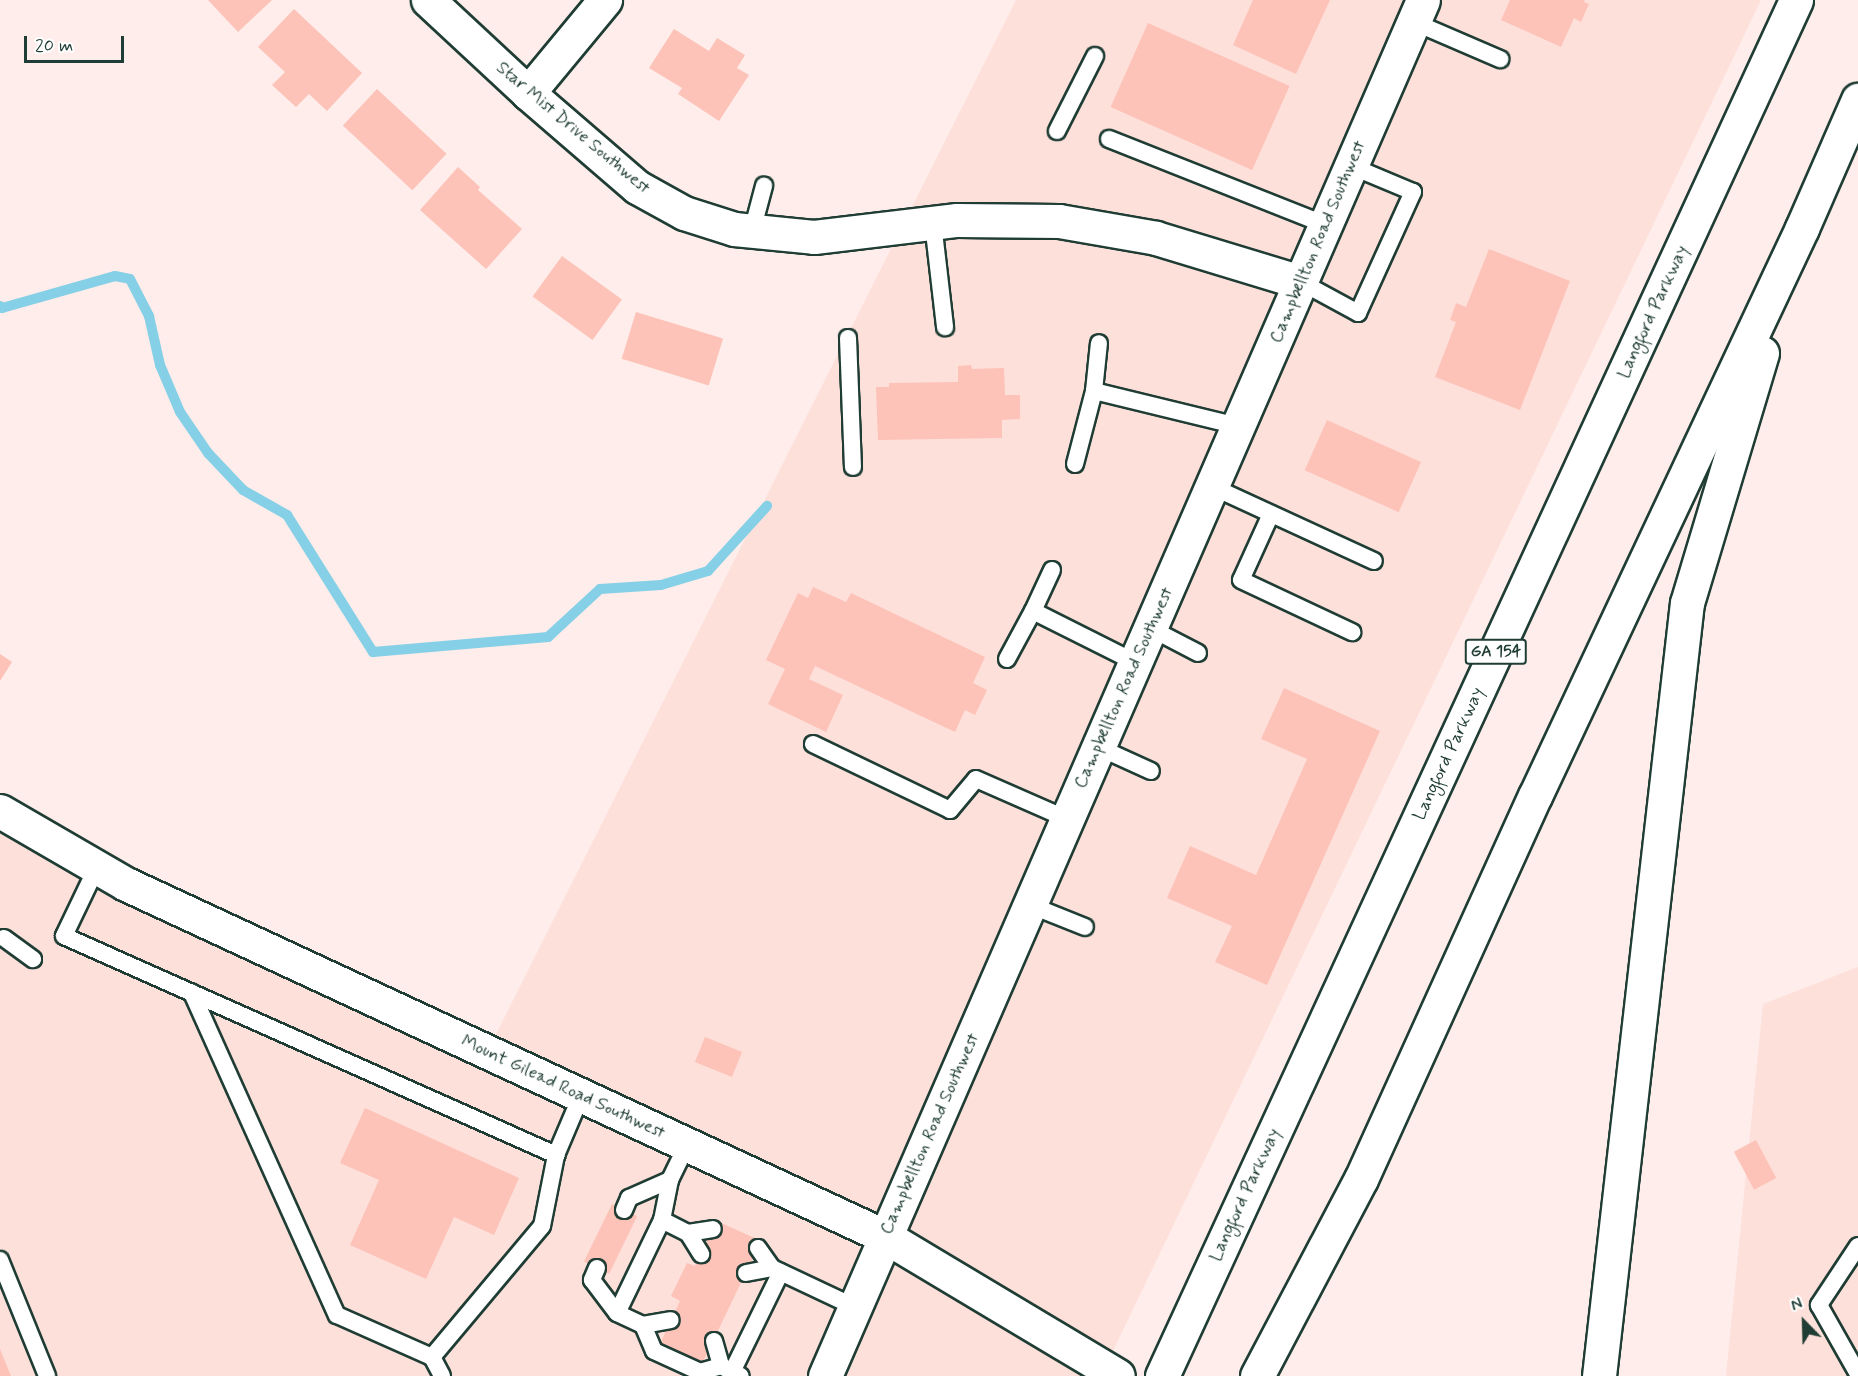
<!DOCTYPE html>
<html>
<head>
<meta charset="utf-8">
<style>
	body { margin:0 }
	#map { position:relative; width:1858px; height:1376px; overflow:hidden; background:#feedea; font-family:Mynerve,sans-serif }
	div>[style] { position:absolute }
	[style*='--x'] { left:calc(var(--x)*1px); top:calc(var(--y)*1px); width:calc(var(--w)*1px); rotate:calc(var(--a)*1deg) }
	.built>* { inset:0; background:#fee0db }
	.stream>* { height:10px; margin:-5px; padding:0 5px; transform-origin:5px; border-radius:5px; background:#85d0e6 }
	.building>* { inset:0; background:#fdc2b8; transform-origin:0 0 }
	.roads { filter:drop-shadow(2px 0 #1f3d34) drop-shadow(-2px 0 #1f3d34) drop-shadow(0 2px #1f3d34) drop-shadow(0 -2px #1f3d34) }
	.lane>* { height:16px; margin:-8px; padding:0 8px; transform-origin:8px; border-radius:8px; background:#fff }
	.street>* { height:33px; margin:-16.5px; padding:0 16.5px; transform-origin:16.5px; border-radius:16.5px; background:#fff }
	.secondary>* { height:33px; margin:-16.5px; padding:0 16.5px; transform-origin:16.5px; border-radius:16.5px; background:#fff }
	.highway>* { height:33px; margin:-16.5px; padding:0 16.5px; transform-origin:16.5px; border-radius:16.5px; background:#fff }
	span { translate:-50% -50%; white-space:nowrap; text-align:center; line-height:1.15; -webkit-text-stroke:5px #fff; paint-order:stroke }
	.shield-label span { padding:2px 4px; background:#fff; border:2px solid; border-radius:4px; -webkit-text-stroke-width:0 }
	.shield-label { font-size:16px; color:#1f3d34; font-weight:700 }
	.street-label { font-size:18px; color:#1f3d34 }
	.north { position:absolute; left:1774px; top:1292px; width:60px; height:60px; -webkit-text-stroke:4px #fff; paint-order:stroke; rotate:337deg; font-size:16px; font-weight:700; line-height:24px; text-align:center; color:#1f3d34 }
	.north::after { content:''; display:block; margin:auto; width:21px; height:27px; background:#1f3d34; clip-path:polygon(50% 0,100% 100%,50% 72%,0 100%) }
	.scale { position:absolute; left:24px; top:36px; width:100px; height:27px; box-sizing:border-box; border:3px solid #1f3d34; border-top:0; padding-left:8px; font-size:18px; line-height:21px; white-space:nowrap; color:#1f3d34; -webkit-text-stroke:4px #fff; paint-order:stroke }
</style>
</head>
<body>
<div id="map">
	<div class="built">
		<div style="clip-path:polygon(1016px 0,1761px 0,1101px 1376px,0 1376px,0 833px,487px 1052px)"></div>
		<div style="clip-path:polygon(1858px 967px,1858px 1376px,1726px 1376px,1763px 1004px)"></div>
	</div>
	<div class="stream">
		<div style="--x:0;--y:306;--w:3;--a:45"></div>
		<div style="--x:2;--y:308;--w:117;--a:-15.8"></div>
		<div style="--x:115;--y:276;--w:15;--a:11"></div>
		<div style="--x:130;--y:279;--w:42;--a:62.8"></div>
		<div style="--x:149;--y:316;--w:50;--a:77.3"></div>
		<div style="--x:160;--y:365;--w:51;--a:66.9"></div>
		<div style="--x:180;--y:412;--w:50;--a:55.7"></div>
		<div style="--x:208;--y:453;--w:51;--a:46.6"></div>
		<div style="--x:243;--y:490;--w:51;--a:29.6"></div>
		<div style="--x:287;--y:515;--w:162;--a:57.9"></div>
		<div style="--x:373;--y:652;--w:176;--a:-4.9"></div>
		<div style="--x:548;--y:637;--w:71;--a:-42.7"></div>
		<div style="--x:600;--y:589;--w:61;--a:-3.8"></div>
		<div style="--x:661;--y:585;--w:49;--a:-16.6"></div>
		<div style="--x:708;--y:571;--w:88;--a:-47.8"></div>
	</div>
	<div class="building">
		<div style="clip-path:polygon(208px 0,272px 0,238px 32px)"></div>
		<div style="clip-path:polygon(1253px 0,1330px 0,1296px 74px,1233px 45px)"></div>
		<div style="clip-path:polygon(1510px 0,1585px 0,1584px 2px,1589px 4px,1581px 22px,1574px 18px,1561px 47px,1501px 20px)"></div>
		<div style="clip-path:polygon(294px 9px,362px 73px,327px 111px,309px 94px,296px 107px,272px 85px,285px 72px,258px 47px)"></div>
		<div style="left:1148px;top:23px;width:155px;height:92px;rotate:24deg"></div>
		<div style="clip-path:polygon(674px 29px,709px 51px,717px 38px,745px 55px,737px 68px,749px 75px,719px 121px,678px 94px,682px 88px,649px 68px)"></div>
		<div style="left:377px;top:89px;width:95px;height:50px;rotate:43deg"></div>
		<div style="clip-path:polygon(458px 167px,480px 187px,478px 190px,522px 229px,486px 269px,420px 210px)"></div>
		<div style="clip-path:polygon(1489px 249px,1570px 281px,1520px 410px,1435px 377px,1456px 322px,1450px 320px,1456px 303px,1466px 307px)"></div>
		<div style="left:562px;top:256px;width:74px;height:50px;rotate:36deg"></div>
		<div style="left:636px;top:312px;width:91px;height:49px;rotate:17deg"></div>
		<div style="clip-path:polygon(971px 365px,972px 369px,1004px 368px,1005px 395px,1020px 395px,1020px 419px,1002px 420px,1002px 438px,878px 440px,876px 387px,889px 387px,889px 383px,958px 382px,958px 366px)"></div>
		<div style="left:1327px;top:420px;width:103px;height:55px;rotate:24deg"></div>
		<div style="clip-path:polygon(813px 587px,846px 602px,851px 593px,985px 657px,973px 683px,987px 690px,975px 715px,965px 710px,955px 732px,815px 666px,809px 679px,843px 695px,826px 732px,768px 704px,785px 669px,766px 660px,798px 593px,808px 598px)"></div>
		<div style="clip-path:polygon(0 654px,12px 662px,0 681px)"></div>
		<div style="clip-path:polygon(1284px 688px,1380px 731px,1267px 985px,1215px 962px,1232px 926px,1167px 898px,1190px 846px,1256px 875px,1307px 759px,1261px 739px)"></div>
		<div style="left:705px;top:1037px;width:40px;height:27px;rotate:22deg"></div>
		<div style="clip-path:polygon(365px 1108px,519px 1178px,494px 1235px,454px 1217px,426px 1279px,350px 1245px,379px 1180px,340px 1163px)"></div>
		<div style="left:1756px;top:1140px;width:43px;height:25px;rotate:62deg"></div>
		<div style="left:612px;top:1204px;width:28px;height:64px;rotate:26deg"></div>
		<div style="clip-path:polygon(717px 1221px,761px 1241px,701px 1366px,659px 1346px,680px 1301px,671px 1296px,687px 1263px,695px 1266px)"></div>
		<div style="clip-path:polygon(0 1349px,11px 1376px,0 1376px)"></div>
	</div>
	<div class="roads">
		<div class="lane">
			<div style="--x:1414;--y:22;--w:94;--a:23.3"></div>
			<div style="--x:1057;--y:131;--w:84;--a:-63.1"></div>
			<div style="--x:1109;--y:139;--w:233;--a:21.6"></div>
			<div style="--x:933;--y:223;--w:105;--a:83.4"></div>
			<div style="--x:752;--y:231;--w:47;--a:-75.1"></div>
			<div style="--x:1301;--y:282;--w:65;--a:28.5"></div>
			<div style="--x:1358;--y:313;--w:133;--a:-65.6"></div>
			<div style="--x:1413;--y:192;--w:67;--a:-157.2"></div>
			<div style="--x:848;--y:338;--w:129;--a:87.8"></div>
			<div style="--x:1094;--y:391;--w:148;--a:13.7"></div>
			<div style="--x:1075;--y:464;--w:75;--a:-75.4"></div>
			<div style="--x:1094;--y:391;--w:48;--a:-84.1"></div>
			<div style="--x:1213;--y:487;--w:177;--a:24.7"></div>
			<div style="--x:1271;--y:514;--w:72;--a:114.4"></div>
			<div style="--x:1241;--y:580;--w:123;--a:25.1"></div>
			<div style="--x:1052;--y:570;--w:45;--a:114.9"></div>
			<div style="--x:1033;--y:611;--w:114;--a:26.6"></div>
			<div style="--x:1150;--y:628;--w:54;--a:27.5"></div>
			<div style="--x:1007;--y:659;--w:55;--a:-61.6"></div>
			<div style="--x:813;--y:744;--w:152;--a:25.7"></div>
			<div style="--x:950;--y:810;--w:40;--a:-50"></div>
			<div style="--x:976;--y:779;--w:99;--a:23.7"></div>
			<div style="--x:1098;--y:747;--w:58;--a:24.4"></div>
			<div style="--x:97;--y:867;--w:76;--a:115.6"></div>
			<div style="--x:64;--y:936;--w:539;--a:23.99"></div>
			<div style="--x:1030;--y:905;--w:59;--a:21.8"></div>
			<div style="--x:4;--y:938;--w:36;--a:36"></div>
			<div style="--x:192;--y:993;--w:353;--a:65.8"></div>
			<div style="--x:337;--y:1315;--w:104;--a:23.9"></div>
			<div style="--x:432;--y:1357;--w:21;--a:62"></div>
			<div style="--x:687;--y:1145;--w:39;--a:116"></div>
			<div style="--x:670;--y:1180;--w:41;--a:101.3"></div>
			<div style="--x:662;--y:1220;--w:103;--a:115.8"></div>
			<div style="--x:617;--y:1313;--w:29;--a:25"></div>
			<div style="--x:643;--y:1325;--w:28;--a:67"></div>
			<div style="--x:654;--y:1351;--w:51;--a:24.5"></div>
			<div style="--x:700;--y:1372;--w:22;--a:-16"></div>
			<div style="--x:721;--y:1366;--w:22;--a:27"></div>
			<div style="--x:624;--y:1210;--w:13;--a:-67"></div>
			<div style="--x:629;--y:1198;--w:45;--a:-23.7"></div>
			<div style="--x:662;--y:1220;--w:29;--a:27"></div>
			<div style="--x:688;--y:1233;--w:25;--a:58"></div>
			<div style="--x:688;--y:1233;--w:25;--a:-9"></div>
			<div style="--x:1858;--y:1246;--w:71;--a:123.5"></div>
			<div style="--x:1819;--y:1305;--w:79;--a:60.5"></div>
			<div style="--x:758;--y:1248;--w:24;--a:55"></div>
			<div style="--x:0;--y:1260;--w:125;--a:67.9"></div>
			<div style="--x:597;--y:1268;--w:13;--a:113"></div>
			<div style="--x:592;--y:1280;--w:41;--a:52.9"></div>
			<div style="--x:746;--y:1273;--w:26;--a:-11"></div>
			<div style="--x:772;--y:1268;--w:92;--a:25.2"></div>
			<div style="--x:643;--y:1325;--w:28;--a:-10"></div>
			<div style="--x:714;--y:1341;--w:26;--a:74"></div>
			<div style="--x:432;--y:1357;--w:171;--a:-50"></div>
			<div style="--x:542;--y:1226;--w:72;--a:-78.8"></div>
			<div style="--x:556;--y:1155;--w:64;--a:-67"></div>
			<div style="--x:732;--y:1372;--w:111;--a:-63.9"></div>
		</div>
		<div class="street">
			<div style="--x:428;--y:0;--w:137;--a:42.9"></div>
			<div style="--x:528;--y:93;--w:144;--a:40.8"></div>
			<div style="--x:637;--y:187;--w:54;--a:29"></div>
			<div style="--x:684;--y:213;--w:52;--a:17.7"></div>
			<div style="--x:734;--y:229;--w:80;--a:5.7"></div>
			<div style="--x:814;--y:237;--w:144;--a:-6.8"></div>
			<div style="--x:957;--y:220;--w:102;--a:0.6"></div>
			<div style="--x:1059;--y:221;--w:98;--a:9.9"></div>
			<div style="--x:1156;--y:238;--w:152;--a:16.9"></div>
			<div style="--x:528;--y:93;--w:121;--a:-50.4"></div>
		</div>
		<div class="secondary">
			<div style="--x:0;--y:811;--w:146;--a:30.1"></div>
			<div style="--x:126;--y:884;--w:838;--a:24.91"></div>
			<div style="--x:886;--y:1237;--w:270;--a:30.9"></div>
			<div style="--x:825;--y:1376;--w:1500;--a:-66.51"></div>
		</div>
		<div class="highway">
			<div style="--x:1162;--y:1376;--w:1515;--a:-65.26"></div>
			<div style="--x:1257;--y:1376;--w:223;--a:-62.2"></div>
			<div style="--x:1361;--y:1179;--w:421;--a:-65.6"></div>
			<div style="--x:1535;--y:796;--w:628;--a:-64.82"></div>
			<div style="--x:1802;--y:228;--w:140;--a:-66.4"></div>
			<div style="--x:1599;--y:1376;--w:778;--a:-83.51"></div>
			<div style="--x:1687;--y:603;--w:261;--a:-73.3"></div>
		</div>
	</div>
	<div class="shield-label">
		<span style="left:1496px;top:652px">GA 154</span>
	</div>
	<div class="street-label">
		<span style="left:573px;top:128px;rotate:40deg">Star Mist Drive Southwest</span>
		<span style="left:1318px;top:242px;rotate:-67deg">Campbellton Road Southwest</span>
		<span style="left:1653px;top:312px;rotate:-65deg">Langford Parkway</span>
		<span style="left:1124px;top:688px;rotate:-66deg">Campbellton Road Southwest</span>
		<span style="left:1449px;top:754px;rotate:-65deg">Langford Parkway</span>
		<span style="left:563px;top:1087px;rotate:25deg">Mount Gilead Road Southwest</span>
		<span style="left:930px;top:1134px;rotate:-66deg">Campbellton Road Southwest</span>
		<span style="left:1245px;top:1195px;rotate:-65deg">Langford Parkway</span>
	</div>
	<div class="north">N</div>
	<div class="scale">20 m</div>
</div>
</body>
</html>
